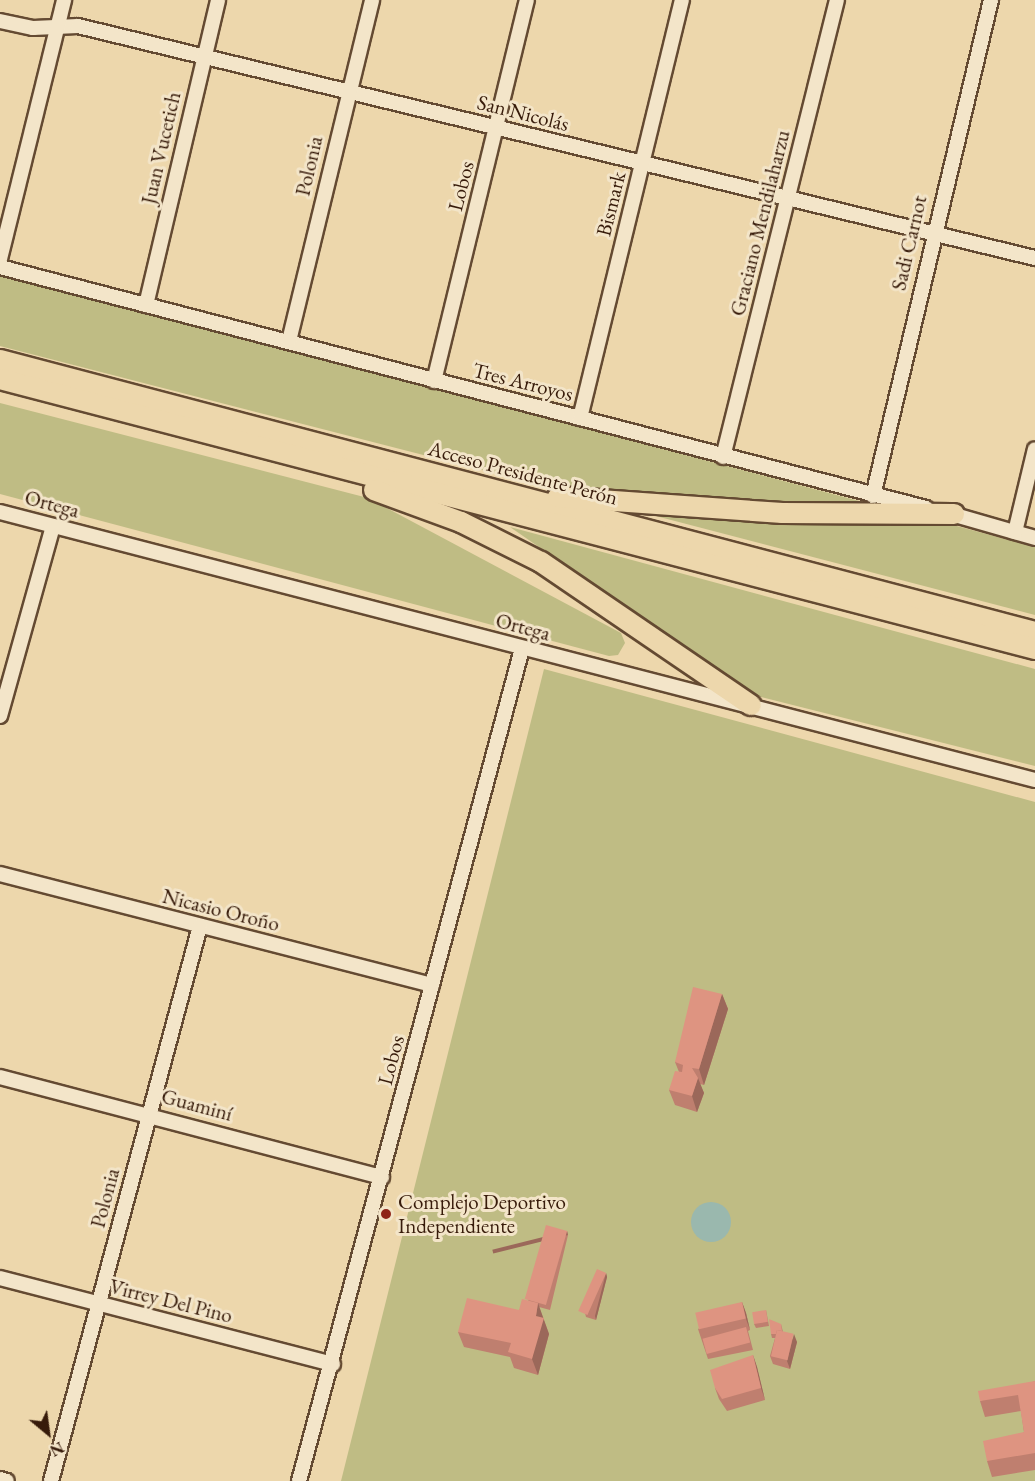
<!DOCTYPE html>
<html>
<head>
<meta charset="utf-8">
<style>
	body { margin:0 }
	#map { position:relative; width:1035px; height:1481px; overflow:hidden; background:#edd7ac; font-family:"EB Garamond",serif }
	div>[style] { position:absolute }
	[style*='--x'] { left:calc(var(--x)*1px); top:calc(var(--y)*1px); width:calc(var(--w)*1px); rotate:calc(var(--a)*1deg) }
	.green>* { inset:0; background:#bfbc84 }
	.water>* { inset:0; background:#9ab8ae }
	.round { border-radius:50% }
	.roads { filter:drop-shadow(2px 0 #644a32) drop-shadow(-2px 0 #644a32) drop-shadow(0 2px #644a32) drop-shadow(0 -2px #644a32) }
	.minor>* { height:14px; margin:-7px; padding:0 7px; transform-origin:7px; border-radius:7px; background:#f3e5c9 }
	.highway>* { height:20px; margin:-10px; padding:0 10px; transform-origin:10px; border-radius:10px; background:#edd7ac }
	.wall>* { inset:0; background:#bf7f6f }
	.shaded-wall>* { inset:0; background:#9b685a; transform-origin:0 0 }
	.building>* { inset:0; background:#de9481; transform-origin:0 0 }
	.dots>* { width:16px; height:16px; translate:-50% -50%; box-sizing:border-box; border:3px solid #f3e5c9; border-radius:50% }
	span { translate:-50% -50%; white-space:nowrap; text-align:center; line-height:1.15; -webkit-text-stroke:6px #f3e5c9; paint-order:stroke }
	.street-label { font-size:21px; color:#371b0a }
	.poi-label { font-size:21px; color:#371b0a }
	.left { translate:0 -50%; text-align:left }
	.north { position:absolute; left:18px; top:1403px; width:60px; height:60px; -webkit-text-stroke:4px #f3e5c9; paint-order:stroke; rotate:151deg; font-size:16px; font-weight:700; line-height:24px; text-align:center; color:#371b0a }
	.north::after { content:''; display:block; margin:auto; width:21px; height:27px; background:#371b0a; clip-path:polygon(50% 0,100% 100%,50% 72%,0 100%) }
</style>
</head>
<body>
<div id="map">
	<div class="green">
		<div style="clip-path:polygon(0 274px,882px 507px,841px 511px,563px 491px,0 346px)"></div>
		<div style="clip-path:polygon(0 403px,368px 498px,621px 633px,625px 643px,618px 655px,609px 656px,0 494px)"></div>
		<div style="clip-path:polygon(652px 515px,953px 525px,1035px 547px,1035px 615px)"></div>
		<div style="clip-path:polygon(510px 527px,1035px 669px,1035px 766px,753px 695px)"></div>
		<div style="clip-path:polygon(544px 669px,1035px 802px,1035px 1481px,341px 1481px)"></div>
	</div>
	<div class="water">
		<div class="round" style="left:691px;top:1202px;width:40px;height:40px"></div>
	</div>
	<div class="roads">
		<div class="minor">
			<div style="--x:0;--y:21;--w:34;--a:12"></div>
			<div style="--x:33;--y:28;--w:45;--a:-2.5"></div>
			<div style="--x:78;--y:26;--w:985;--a:13.63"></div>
			<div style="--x:0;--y:259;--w:267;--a:-76.1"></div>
			<div style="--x:0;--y:267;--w:957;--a:14.59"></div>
			<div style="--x:146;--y:305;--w:313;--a:-76.7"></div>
			<div style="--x:289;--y:341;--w:351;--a:-76.3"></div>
			<div style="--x:434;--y:381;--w:392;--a:-76.3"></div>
			<div style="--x:580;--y:418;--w:430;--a:-76.3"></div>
			<div style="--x:723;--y:457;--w:471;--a:-76"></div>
			<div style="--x:873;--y:496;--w:510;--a:-76.62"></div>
			<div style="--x:0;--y:512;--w:1069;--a:14.52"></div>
			<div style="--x:948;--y:513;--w:91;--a:16"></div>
			<div style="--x:1015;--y:532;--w:85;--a:-76.5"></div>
			<div style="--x:0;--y:716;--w:197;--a:-74.4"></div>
			<div style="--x:0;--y:874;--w:446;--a:14.4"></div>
			<div style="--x:0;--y:1077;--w:395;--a:14.7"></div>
			<div style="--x:0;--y:1278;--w:344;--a:14.5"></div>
			<div style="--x:0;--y:1479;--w:7;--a:16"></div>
			<div style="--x:51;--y:1481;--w:575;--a:-74.97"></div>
			<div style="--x:299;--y:1481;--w:861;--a:-75"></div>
		</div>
		<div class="highway">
			<div style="--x:0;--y:360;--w:1070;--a:14.72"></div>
			<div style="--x:0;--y:379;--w:1070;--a:14.62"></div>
			<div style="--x:374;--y:490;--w:93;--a:20.2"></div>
			<div style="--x:461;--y:522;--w:89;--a:26.6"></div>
			<div style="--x:541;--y:562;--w:254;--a:34.3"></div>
			<div style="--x:558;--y:497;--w:225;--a:4.1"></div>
			<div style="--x:782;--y:513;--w:172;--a:0.3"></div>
		</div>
	</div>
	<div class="wall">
		<div style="clip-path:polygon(722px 994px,728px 1009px,704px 1085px,700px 1084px,704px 1093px,697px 1112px,675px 1105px,669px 1090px,679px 1072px,675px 1062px)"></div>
		<div style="clip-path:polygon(567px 1231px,568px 1235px,550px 1310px,539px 1307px,549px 1334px,538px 1375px,514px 1368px,510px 1357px,464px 1347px,458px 1332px,519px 1310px,528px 1301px)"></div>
		<div style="clip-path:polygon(606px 1273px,607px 1277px,596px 1320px,586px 1317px,585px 1313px)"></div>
		<div style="clip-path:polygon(742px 1302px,746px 1313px,750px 1330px,748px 1331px,753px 1350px,708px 1359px,698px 1329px)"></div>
		<div style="clip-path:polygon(766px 1310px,769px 1326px,756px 1328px,754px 1324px)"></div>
		<div style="clip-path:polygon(781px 1324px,783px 1332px,797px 1342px,790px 1369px,773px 1364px,770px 1356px,775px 1338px,772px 1338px,771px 1334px)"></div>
		<div style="clip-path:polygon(753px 1355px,757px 1367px,765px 1400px,727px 1411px,719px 1399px,715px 1388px)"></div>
		<div style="clip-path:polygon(1035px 1381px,1035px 1470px,992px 1477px,987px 1461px,1024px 1432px,1021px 1411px,985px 1417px,980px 1401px)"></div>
	</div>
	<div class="shaded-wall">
		<div style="clip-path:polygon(722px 994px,728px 1009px,704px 1085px,699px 1069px)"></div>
		<div style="clip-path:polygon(698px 1078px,704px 1093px,697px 1112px,692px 1096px)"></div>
		<div style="left:567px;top:1231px;width:4px;height:77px;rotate:76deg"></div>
		<div style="clip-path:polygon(606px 1273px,607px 1277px,596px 1320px,595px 1316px)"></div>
		<div style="clip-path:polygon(742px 1302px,746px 1313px,750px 1330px,746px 1319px)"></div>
		<div style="clip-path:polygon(538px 1303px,549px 1334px,538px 1375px,532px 1359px,536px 1316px)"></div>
		<div style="clip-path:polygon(794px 1334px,797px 1342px,790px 1369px,787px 1361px)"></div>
		<div style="clip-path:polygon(753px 1355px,757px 1367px,765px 1400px,761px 1388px)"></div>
	</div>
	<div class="building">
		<div style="clip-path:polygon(693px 987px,722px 994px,699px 1069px,692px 1068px,698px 1078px,692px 1096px,669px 1090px,675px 1071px,682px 1072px,683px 1065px,675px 1062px)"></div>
		<div style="left:546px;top:1225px;width:22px;height:77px;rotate:16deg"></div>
		<div style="left:597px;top:1269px;width:10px;height:46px;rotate:24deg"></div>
		<div style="clip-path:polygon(467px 1298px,519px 1310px,522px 1299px,538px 1303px,536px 1316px,544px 1318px,532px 1359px,508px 1352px,511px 1343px,458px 1332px)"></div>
		<div style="left:742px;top:1302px;width:17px;height:48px;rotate:77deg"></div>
		<div style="left:766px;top:1310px;width:12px;height:14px;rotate:81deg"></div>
		<div style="clip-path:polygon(769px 1319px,781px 1324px,782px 1331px,777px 1330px,776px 1334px,771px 1334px)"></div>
		<div style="left:746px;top:1327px;width:16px;height:45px;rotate:75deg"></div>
		<div style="left:777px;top:1330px;width:17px;height:27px;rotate:13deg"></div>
		<div style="clip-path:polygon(753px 1355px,761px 1388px,722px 1399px,715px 1388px,710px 1370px)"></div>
		<div style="clip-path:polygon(1035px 1381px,1035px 1453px,987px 1461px,983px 1441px,1024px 1432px,1018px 1395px,980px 1401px,978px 1391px)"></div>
	</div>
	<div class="dots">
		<div style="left:386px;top:1214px;background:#8f2418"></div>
	</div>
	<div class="street-label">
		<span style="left:523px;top:113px;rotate:14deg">San Nicolás</span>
		<span style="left:161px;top:148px;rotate:-77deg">Juan Vucetich</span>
		<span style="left:309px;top:166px;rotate:-77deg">Polonia</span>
		<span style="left:461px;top:186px;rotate:-76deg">Lobos</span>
		<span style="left:611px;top:204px;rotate:-76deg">Bismark</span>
		<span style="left:760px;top:223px;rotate:-76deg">Graciano Mendilaharzu</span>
		<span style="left:909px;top:243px;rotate:-77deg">Sadi Carnot</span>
		<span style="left:523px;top:382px;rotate:14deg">Tres Arroyos</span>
		<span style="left:523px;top:473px;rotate:15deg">Acceso Presidente Perón</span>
		<span style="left:52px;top:504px;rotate:15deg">Ortega</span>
		<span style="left:523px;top:627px;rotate:15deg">Ortega</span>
		<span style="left:221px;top:910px;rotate:14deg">Nicasio Oroño</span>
		<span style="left:391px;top:1060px;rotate:-75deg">Lobos</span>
		<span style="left:197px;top:1105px;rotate:15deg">Guaminí</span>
		<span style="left:105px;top:1198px;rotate:-75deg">Polonia</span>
		<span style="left:171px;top:1301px;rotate:14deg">Virrey Del Pino</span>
	</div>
	<div class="poi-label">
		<span class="left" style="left:398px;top:1214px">Complejo Deportivo<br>Independiente</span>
	</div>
	<div class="north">N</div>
</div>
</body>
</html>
